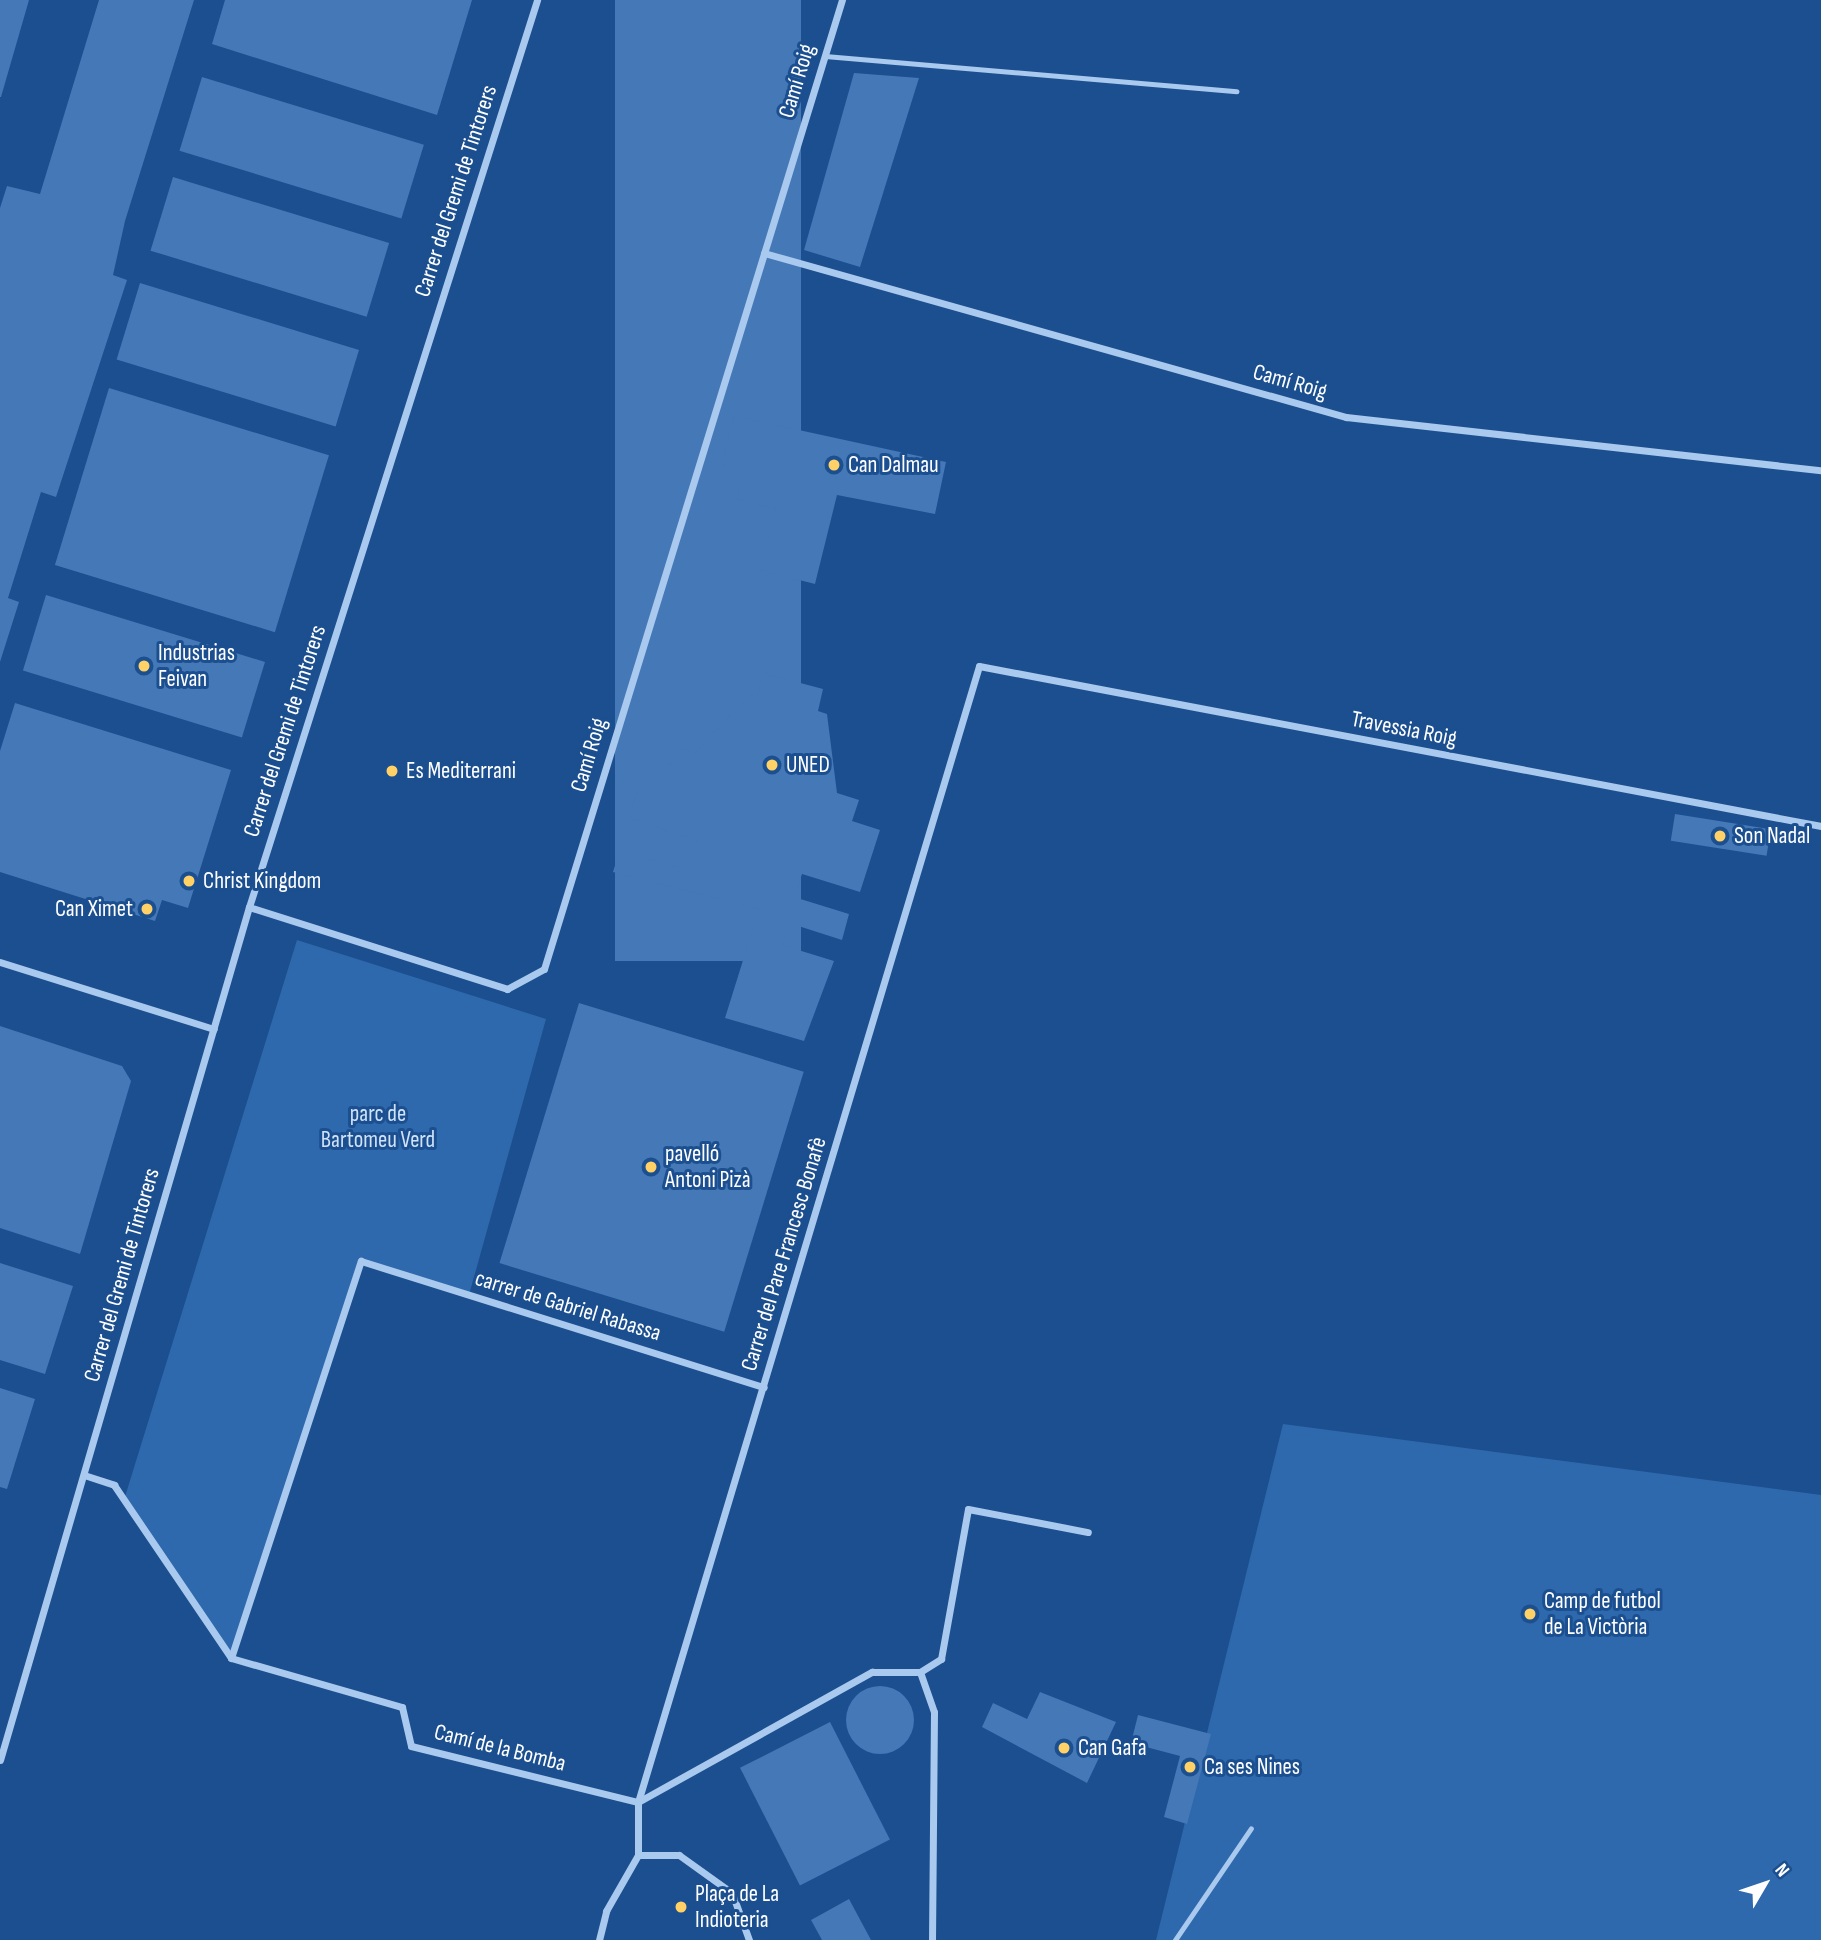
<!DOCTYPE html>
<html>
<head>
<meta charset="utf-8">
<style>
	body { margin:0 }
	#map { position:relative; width:1821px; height:1940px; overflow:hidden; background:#1b4f8f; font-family:"Sofia Sans Condensed",sans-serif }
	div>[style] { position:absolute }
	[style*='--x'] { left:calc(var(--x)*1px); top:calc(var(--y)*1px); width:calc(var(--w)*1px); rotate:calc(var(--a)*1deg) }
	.green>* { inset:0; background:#2e69ad }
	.building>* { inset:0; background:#4478b7; transform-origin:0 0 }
	.round { border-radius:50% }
	.lane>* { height:5px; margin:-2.5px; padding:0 2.5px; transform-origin:2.5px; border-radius:2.5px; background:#a9c9ee }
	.street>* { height:7px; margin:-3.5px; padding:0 3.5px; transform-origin:3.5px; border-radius:3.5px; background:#a9c9ee }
	.dots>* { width:19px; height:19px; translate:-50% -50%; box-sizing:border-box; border:4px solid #1b4f8f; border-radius:50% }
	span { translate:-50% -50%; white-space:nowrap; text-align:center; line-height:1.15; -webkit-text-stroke:6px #1b4f8f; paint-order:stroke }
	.street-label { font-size:23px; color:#fff }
	.poi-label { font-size:23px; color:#fff }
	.left { translate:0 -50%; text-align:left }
	.right { translate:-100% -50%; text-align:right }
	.park-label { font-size:23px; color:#cfe3fa }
	.north { position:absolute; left:1730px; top:1849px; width:70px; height:70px; -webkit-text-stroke:5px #1b4f8f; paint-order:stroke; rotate:51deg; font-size:19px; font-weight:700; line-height:28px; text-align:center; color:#fff }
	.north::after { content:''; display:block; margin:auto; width:24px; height:32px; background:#fff; clip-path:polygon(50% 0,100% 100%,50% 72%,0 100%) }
</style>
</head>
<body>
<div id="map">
	<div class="green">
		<div style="clip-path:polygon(297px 940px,546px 1019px,469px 1295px,361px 1261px,231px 1658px,124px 1500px)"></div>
		<div style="clip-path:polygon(1283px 1424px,1821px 1495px,1821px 1940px,1156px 1940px)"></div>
	</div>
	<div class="building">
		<div style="clip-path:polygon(0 0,29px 0,1px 97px,0 97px)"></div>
		<div style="clip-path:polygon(99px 0,194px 0,125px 221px,113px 275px,127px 280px,56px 497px,41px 492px,8px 598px,19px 602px,0 662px,0 208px,7px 186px,40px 194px)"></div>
		<div style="clip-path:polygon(225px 0,472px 0,437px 115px,212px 44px)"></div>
		<div style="left:615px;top:0;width:186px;height:961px"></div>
		<div style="clip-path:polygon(854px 73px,919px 78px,860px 267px,804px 250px)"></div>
		<div style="left:202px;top:77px;width:232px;height:77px;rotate:17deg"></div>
		<div style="left:173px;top:177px;width:226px;height:77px;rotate:17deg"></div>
		<div style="left:140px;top:283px;width:229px;height:80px;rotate:17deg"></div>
		<div style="left:109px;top:388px;width:230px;height:185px;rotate:17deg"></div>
		<div style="clip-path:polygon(734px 416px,946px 462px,935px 514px,837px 495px,815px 584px,760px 570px,776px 509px,737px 499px,743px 472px,722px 467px)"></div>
		<div style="left:46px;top:595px;width:229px;height:79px;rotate:17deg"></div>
		<div style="clip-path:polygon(763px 673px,823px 689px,818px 711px,827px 714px,837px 793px,859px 800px,852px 821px,880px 830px,860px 892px,802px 874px,794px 897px,849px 914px,842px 940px,789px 923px,782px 945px,834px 961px,804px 1041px,725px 1018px,759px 909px,613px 872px,620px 849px,688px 871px,697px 841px,629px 818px,648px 758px,670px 765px,676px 747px,695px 753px,749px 695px,757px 697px)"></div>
		<div style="clip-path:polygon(15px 703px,231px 770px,188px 908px,162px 900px,155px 921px,0 872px,0 751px)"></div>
		<div style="left:1675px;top:814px;width:97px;height:27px;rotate:9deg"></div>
		<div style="left:579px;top:1003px;width:235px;height:272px;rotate:17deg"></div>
		<div style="clip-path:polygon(0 1026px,122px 1066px,131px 1081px,80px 1254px,0 1228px)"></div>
		<div style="clip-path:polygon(0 1263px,73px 1286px,45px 1374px,0 1360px)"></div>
		<div style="clip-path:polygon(0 1388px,35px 1399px,7px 1489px,0 1487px)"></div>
		<div class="round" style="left:846px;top:1686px;width:68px;height:68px"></div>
		<div style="clip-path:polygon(1040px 1692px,1116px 1722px,1087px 1783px,982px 1727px,993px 1703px,1027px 1719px)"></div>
		<div style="clip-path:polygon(1138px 1715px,1211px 1734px,1187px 1824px,1164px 1817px,1180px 1756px,1131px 1743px)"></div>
		<div style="left:830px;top:1722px;width:132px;height:101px;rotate:63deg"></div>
		<div style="clip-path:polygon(849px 1899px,871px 1940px,822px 1940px,811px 1920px)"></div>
	</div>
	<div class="lane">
		<div style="--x:825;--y:56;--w:413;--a:4.9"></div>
		<div style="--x:1175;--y:1940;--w:135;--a:-55.8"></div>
	</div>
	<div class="street">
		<div style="--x:764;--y:253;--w:605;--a:15.74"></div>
		<div style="--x:1346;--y:417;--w:478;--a:6.4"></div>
		<div style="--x:249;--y:907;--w:271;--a:17.6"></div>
		<div style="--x:507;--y:989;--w:42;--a:-28.4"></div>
		<div style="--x:544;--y:969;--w:1014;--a:-72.91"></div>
		<div style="--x:0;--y:962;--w:224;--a:17.4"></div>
		<div style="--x:84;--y:1475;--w:32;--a:18"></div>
		<div style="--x:114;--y:1485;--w:209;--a:55.9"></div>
		<div style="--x:231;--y:1658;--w:178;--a:16"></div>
		<div style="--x:402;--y:1707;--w:40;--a:77"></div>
		<div style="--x:411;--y:1746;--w:234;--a:13.9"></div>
		<div style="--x:638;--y:1802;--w:268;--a:-29.1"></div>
		<div style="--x:872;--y:1672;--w:48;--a:0"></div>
		<div style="--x:920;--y:1672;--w:42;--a:70.7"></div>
		<div style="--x:934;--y:1712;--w:228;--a:90.5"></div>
		<div style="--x:231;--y:1658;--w:418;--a:-71.9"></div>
		<div style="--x:361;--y:1261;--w:422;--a:17.4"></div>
		<div style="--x:920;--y:1672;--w:25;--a:-32"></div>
		<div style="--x:941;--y:1659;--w:152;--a:-79.8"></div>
		<div style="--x:968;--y:1509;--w:122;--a:10.9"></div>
		<div style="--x:0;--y:1760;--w:889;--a:-73.73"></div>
		<div style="--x:249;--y:907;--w:952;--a:-72.38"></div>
		<div style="--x:638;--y:1855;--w:53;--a:-90"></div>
		<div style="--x:638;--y:1802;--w:1186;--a:-73.29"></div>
		<div style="--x:979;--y:666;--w:857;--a:10.76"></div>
		<div style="--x:599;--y:1940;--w:30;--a:-76"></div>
		<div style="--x:606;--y:1911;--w:64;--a:-60.3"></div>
		<div style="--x:638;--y:1855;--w:41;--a:0"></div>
		<div style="--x:679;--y:1855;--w:65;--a:35.6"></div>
		<div style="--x:732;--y:1893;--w:50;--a:70.1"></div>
	</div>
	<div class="dots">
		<div style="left:834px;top:465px;background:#ffd166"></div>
		<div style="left:144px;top:666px;background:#ffd166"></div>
		<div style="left:772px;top:765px;background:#ffd166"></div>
		<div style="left:392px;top:771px;background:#ffd166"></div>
		<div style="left:1720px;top:836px;background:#ffd166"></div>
		<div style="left:189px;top:881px;background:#ffd166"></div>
		<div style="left:147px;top:909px;background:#ffd166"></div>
		<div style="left:651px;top:1167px;background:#ffd166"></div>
		<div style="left:1530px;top:1614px;background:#ffd166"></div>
		<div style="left:1064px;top:1748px;background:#ffd166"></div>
		<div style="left:1190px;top:1767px;background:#ffd166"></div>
		<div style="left:681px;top:1907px;background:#ffd166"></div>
	</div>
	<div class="street-label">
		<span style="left:797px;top:81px;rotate:-73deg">Camí Roig</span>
		<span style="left:456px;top:191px;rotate:-72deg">Carrer del Gremi de Tintorers</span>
		<span style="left:1290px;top:382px;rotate:16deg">Camí Roig</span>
		<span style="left:1404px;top:729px;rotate:11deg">Travessia Roig</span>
		<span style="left:285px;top:731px;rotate:-72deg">Carrer del Gremi de Tintorers</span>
		<span style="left:589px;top:755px;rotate:-73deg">Camí Roig</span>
		<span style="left:784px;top:1254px;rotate:-73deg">Carrer del Pare Francesc Bonafè</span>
		<span style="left:122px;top:1275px;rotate:-74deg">Carrer del Gremi de Tintorers</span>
		<span style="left:568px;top:1306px;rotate:17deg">carrer de Gabriel Rabassa</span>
		<span style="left:500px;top:1748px;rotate:14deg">Camí de la Bomba</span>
	</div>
	<div class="poi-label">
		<span class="left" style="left:848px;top:465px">Can Dalmau</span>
		<span class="left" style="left:158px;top:666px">Industrias<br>Feivan</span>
		<span class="left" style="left:786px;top:765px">UNED</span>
		<span class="left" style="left:406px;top:771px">Es Mediterrani</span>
		<span class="left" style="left:1734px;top:836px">Son Nadal</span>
		<span class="left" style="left:203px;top:881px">Christ Kingdom</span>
		<span class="right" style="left:133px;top:909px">Can Ximet</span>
		<span class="left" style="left:665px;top:1167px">pavelló<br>Antoni Pizà</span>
		<span class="left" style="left:1544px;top:1614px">Camp de futbol<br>de La Victòria</span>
		<span class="left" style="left:1078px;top:1748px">Can Gafa</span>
		<span class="left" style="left:1204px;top:1767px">Ca ses Nines</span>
		<span class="left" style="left:695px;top:1907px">Plaça de La<br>Indioteria</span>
	</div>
	<div class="park-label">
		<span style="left:378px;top:1127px">parc de<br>Bartomeu Verd</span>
	</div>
	<div class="north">N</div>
</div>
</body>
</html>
